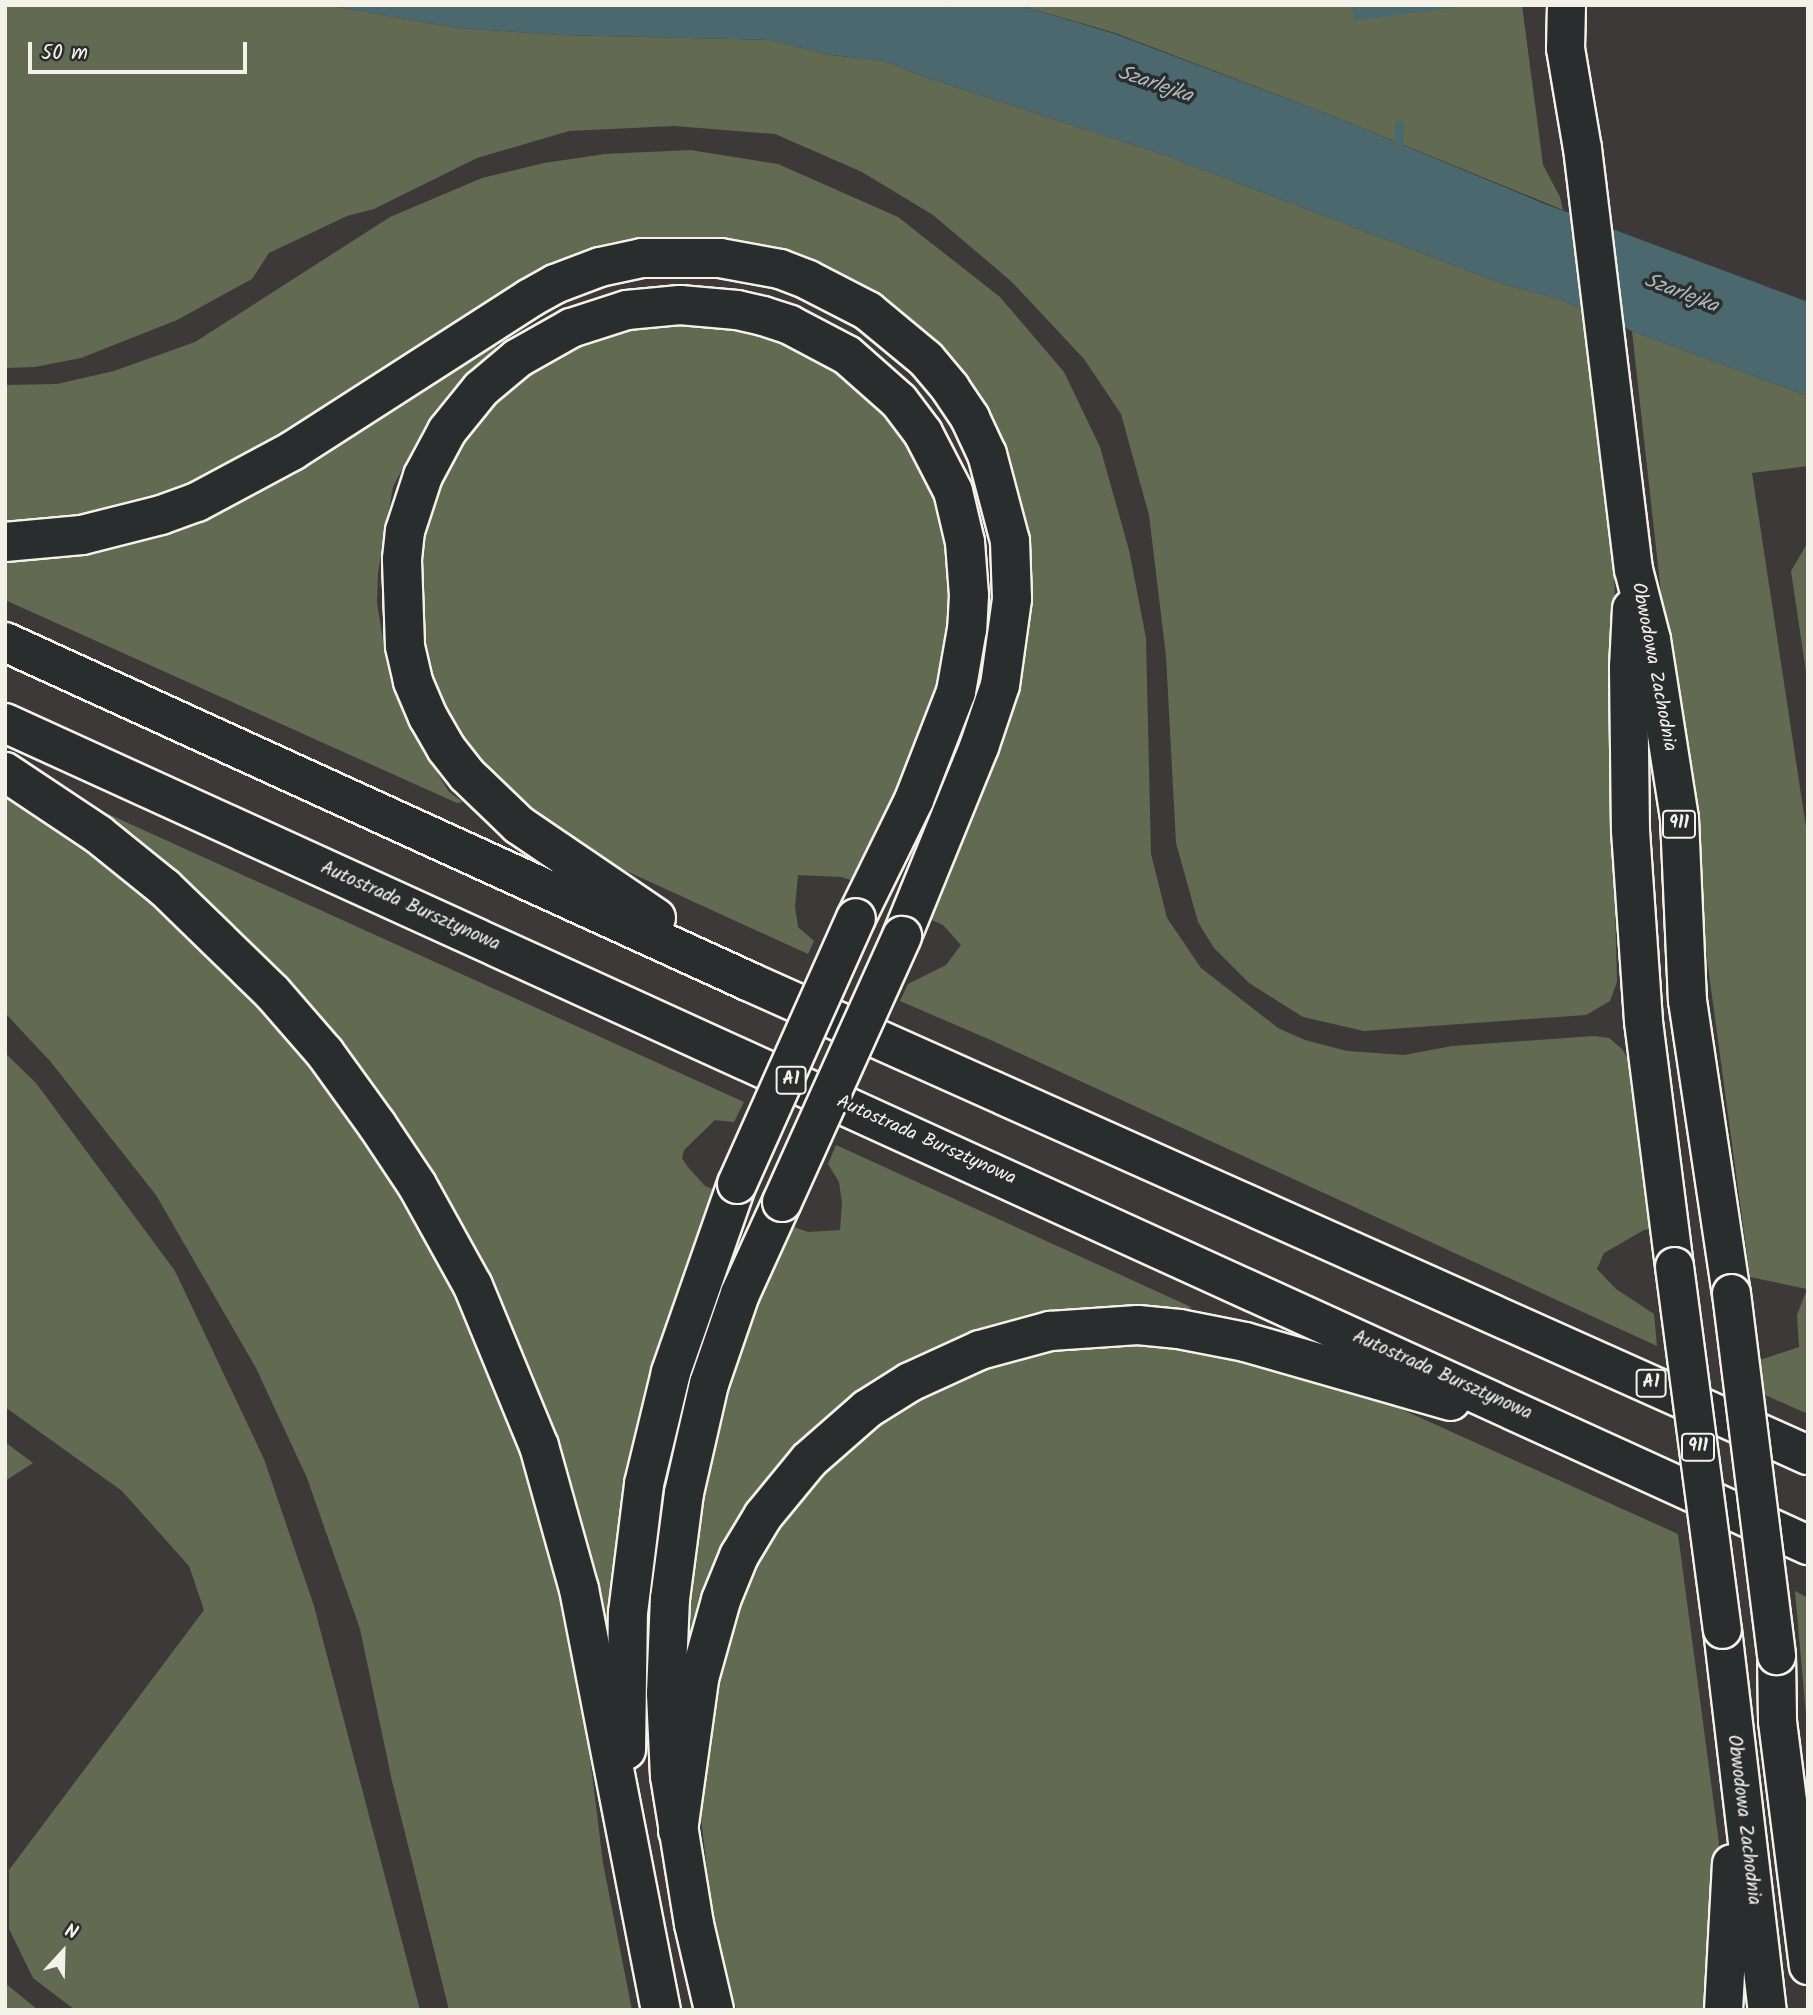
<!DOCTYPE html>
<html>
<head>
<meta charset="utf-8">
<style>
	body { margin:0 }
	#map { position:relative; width:1813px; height:2015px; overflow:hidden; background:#3d3938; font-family:Kalam,sans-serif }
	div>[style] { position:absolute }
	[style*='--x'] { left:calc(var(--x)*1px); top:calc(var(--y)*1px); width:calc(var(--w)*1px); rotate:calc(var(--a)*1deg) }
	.green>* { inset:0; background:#626b51 }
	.water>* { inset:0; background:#4b686f }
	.stream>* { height:9px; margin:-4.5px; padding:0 4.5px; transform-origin:4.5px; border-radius:4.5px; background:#4b686f }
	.river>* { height:52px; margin:-26px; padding:0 26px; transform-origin:26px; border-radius:26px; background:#4b686f }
	.roads { filter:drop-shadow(2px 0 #f4f1e8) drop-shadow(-2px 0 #f4f1e8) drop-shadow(0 2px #f4f1e8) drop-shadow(0 -2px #f4f1e8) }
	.primary>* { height:37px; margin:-18.5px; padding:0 18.5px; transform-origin:18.5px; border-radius:18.5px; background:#2a2d2e }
	.highway>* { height:38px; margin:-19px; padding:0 19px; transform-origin:19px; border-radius:19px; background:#2a2d2e }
	.bridges { filter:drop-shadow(2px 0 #f4f1e8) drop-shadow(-2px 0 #f4f1e8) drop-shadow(0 2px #f4f1e8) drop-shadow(0 -2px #f4f1e8) }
	.primary-bridge>* { height:37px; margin:-18.5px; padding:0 18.5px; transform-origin:18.5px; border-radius:18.5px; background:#2a2d2e }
	.highway-bridge>* { height:38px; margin:-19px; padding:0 19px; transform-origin:19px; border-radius:19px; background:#2a2d2e }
	span { translate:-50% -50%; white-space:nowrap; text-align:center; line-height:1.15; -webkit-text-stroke:7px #2a2d2e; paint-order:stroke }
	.shield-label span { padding:2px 5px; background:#2a2d2e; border:2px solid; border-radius:5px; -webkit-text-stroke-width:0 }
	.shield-label { font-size:18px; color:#f4f1e8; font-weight:700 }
	.street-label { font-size:19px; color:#f4f1e8 }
	.water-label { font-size:21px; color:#b0bab8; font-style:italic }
	.frame { position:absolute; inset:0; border:7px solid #f4f1e8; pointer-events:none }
	.north { position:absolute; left:28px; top:1917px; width:70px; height:70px; -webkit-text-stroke:5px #2a2d2e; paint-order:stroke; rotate:22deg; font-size:19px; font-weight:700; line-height:28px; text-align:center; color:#f4f1e8 }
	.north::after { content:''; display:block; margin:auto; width:24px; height:32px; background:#f4f1e8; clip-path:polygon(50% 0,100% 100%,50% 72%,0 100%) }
	.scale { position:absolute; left:28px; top:42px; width:219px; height:32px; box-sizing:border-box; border:4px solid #f4f1e8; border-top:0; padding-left:9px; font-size:21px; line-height:24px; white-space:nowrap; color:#f4f1e8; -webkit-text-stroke:5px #2a2d2e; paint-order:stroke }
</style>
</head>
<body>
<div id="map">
	<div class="green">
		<div style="clip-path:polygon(5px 5px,326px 5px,458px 28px,559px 35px,770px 40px,831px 55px,885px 61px,919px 75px,1170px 157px,1503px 284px,1559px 299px,1582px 309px,1613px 535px,1616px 639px,1611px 755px,1617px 982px,1610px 1001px,1586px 1015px,1364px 1031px,1303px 1017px,1249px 983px,1214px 948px,1198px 922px,1176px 843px,1166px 656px,1149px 515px,1121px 414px,1084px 359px,1012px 282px,933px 215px,862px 172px,775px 134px,674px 126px,569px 131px,477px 158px,374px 209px,347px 216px,269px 253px,252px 279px,177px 320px,81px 358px,35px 367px,5px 368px)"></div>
		<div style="clip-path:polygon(798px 5px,936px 5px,899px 39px,861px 18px,816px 13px)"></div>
		<div style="clip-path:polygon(1019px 5px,1522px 5px,1543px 165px,1560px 197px,1563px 210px,1328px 114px,1115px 33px)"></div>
		<div style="clip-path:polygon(690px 150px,778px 164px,898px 217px,1000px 297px,1064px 372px,1100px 447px,1129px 550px,1146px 638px,1151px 854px,1167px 918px,1201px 968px,1278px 1028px,1305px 1040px,1347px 1051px,1404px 1055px,1452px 1046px,1594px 1036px,1609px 1038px,1622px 1049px,1630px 1062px,1651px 1229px,1644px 1230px,1604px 1253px,1597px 1269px,1616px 1289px,1654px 1314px,1657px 1346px,993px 1041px,900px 1001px,908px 984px,946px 965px,961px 945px,943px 925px,927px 918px,1020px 513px,865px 292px,641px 245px,329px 408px,211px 480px,132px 507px,61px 521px,5px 526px,5px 385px,57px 384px,114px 371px,195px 342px,390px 217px,482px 178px,544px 163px,605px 154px)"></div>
		<div style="clip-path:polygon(701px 321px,750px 329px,803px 347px,842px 371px,879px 404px,909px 443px,935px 492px,950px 543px,951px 622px,946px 669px,907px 782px,854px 881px,841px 877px,798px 875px,795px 907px,798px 927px,814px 941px,808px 954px,600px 859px,527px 809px,493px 779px,462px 742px,437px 700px,420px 643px,415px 570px,425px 514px,456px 443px,493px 399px,558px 351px,635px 324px)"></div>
		<div style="clip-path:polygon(1632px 331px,1808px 396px,1808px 466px,1752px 473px,1808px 840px,1808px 1414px,1765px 1395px,1760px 1360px,1799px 1347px,1797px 1315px,1807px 1289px,1750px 1277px,1677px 737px)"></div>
		<div style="clip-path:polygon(494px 342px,497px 348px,453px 389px,429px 418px,408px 458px,393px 487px,378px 573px,377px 603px,387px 664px,436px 771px,449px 792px,463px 802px,457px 803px,5px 600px,5px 557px,91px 551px)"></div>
		<div style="clip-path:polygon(1808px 542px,1808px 685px,1791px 571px)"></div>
		<div style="clip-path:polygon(5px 790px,141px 890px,267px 1013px,339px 1103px,415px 1217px,462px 1304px,540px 1501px,580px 1676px,603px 1863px,632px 2010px,449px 2010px,392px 1781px,360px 1629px,307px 1478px,256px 1368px,156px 1195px,50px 1061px,5px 1013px)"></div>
		<div style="clip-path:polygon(75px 799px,744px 1102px,734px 1122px,715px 1120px,684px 1150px,682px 1158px,687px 1166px,705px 1186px,715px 1190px,674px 1299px,648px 1394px,609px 1645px,398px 1133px)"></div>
		<div style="clip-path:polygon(5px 1053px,36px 1083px,175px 1271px,264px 1459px,314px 1606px,420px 2010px,75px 2010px,33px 1978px,9px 1929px,9px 1870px,204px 1610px,189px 1566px,122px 1491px,5px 1407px)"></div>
		<div style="clip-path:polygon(836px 1145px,1191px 1307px,1186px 1315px,1042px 1317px,810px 1435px,757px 1492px,704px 1585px,682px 1677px,686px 1586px,719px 1406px,786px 1224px,808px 1232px,840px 1230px,842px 1203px,839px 1182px,828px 1164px)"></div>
		<div style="clip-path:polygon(1119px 1343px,1198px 1350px,1328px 1382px,1401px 1409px,1678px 1534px,1719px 1843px,1707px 2010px,737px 2010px,726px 1982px,715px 1936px,700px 1810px,717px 1659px,761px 1551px,817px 1475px,894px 1410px,954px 1378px,1049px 1349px)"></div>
		<div style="clip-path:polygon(5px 1442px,33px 1463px,5px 1481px)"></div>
		<div style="clip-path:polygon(1795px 1591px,1808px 1598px,1808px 1729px,1807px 1727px)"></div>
		<div style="clip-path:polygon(5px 1983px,38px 2010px,5px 2010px)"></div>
	</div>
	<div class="water">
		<div style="clip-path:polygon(326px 5px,798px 5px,817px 13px,861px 18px,899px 39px,936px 5px,1019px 5px,1115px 34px,1328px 114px,1545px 204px,1808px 302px,1808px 396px,1632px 331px,1559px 299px,1503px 284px,1170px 157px,919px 75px,885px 61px,831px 55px,770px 40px,559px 35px,458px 28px)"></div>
		<div style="clip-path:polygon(1352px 5px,1466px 5px,1466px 6px,1354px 21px)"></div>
	</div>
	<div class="stream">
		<div style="--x:1398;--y:154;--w:30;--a:-88"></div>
	</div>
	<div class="river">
		<div style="--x:802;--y:18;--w:120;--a:5.3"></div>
		<div style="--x:921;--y:29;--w:63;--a:11"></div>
	</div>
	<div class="roads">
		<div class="primary">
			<div style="--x:1566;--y:5;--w:43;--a:91.3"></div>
			<div style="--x:1565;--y:48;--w:101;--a:80.4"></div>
			<div style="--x:1582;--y:148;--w:424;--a:83.1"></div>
			<div style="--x:1633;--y:569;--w:72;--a:75.6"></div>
			<div style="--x:1651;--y:639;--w:181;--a:81.1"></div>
			<div style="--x:1679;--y:818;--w:182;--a:87.5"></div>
			<div style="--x:1687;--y:1000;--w:296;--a:81.5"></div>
			<div style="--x:1631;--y:608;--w:59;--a:92.9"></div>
			<div style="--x:1628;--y:667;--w:163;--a:89.3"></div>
			<div style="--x:1630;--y:830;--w:191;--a:86.1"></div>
			<div style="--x:1643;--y:1021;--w:247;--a:82.8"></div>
			<div style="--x:1722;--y:1629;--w:384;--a:83.3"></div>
			<div style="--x:1776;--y:1655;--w:66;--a:89.1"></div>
			<div style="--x:1777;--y:1721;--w:246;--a:82.8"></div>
			<div style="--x:1723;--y:2010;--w:147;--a:-86.9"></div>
		</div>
		<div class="highway">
			<div style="--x:5;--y:542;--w:77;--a:-5.2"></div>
			<div style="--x:82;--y:535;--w:81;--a:-14.2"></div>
			<div style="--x:161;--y:515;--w:38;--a:-20"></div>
			<div style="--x:197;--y:502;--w:108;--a:-28.2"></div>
			<div style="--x:292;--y:451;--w:283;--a:-32.7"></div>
			<div style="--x:530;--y:298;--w:29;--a:-29"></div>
			<div style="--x:555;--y:284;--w:48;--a:-20.7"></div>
			<div style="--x:600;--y:267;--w:43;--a:-12.1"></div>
			<div style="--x:642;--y:258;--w:78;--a:0"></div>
			<div style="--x:720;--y:258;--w:61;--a:10.4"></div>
			<div style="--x:780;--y:269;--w:30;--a:21"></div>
			<div style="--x:808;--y:280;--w:68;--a:27.3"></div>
			<div style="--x:868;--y:311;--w:75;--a:39.6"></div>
			<div style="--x:926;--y:359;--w:38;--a:50"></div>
			<div style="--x:950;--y:388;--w:36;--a:56"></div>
			<div style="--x:970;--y:418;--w:40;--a:65"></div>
			<div style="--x:987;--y:454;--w:90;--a:75.2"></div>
			<div style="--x:1010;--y:541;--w:58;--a:88"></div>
			<div style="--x:1012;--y:599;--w:87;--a:97.9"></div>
			<div style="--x:1000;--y:685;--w:65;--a:108.7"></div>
			<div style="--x:979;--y:747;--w:204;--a:112.2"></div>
			<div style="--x:5;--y:642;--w:819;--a:24.53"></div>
			<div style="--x:750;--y:982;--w:1159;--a:24.09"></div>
			<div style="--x:5;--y:723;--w:1982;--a:24.51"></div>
			<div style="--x:5;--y:772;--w:112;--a:33.7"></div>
			<div style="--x:98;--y:834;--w:86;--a:38.9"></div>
			<div style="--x:165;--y:888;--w:149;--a:44.2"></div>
			<div style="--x:272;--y:992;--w:81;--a:49"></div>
			<div style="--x:325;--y:1053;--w:89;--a:54.2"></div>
			<div style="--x:377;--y:1125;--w:72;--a:56.3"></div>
			<div style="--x:417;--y:1185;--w:115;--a:61"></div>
			<div style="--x:473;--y:1286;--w:173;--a:67.6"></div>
			<div style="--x:539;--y:1446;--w:148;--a:74.4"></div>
			<div style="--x:579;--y:1589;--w:429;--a:79"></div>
			<div style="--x:656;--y:918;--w:166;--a:-145.8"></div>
			<div style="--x:519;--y:825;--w:72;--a:-136.1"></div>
			<div style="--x:467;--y:775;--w:34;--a:-128"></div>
			<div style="--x:446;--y:748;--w:36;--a:-120"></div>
			<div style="--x:428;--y:717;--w:39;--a:-113"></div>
			<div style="--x:413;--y:681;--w:36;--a:-103"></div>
			<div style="--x:405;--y:646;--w:87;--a:-92"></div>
			<div style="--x:402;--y:559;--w:28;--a:-84"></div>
			<div style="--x:405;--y:531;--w:58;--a:-71.9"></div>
			<div style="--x:423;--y:476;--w:51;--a:-61.9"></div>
			<div style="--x:447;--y:431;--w:54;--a:-51"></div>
			<div style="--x:481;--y:389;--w:48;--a:-40"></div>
			<div style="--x:518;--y:358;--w:61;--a:-29.5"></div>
			<div style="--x:571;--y:328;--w:59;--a:-17.8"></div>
			<div style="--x:627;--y:310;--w:53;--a:-5.4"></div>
			<div style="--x:680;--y:305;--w:57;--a:5"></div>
			<div style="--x:737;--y:310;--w:27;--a:13"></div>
			<div style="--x:763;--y:316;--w:28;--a:18"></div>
			<div style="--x:790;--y:325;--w:64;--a:27.8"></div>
			<div style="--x:847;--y:355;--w:69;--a:41.5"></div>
			<div style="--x:899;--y:401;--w:40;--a:53"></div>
			<div style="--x:923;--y:433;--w:65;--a:62.7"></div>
			<div style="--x:953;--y:491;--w:52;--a:76.8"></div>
			<div style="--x:965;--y:542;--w:53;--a:85.7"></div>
			<div style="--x:969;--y:595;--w:34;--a:93"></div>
			<div style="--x:967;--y:629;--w:64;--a:99.9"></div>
			<div style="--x:956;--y:692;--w:116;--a:111.3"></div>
			<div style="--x:914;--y:800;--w:131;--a:116.2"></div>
			<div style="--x:626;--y:1750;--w:137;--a:-89.2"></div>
			<div style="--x:628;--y:1613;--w:130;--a:-82.9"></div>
			<div style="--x:644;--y:1484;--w:115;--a:-76.4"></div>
			<div style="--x:671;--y:1372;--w:199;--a:-70.7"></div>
			<div style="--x:678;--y:1831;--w:153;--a:-82.1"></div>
			<div style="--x:699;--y:1679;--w:82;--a:-74.4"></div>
			<div style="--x:721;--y:1600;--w:48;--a:-67.8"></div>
			<div style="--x:739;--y:1556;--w:47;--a:-59"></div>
			<div style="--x:763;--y:1516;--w:72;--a:-50.6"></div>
			<div style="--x:809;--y:1460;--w:77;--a:-41.3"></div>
			<div style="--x:867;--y:1409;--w:51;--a:-32.1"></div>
			<div style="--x:910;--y:1382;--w:77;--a:-24.6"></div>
			<div style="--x:980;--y:1350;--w:73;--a:-15.2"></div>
			<div style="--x:1050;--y:1331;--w:88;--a:-3.9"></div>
			<div style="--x:1138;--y:1325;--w:41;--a:5.6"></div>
			<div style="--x:1179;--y:1329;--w:67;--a:11.1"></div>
			<div style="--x:1245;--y:1342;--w:214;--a:16"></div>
			<div style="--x:714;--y:2010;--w:88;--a:-103.1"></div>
			<div style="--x:694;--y:1924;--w:150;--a:-99.2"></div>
			<div style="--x:670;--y:1776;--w:83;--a:-92.8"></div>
			<div style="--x:666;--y:1693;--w:94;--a:-87.6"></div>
			<div style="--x:670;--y:1599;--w:107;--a:-82.5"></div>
			<div style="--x:684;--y:1493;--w:112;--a:-77.1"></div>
			<div style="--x:709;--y:1384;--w:95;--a:-71"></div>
			<div style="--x:740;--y:1294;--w:101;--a:-65.5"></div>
		</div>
	</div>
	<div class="bridges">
		<div class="primary-bridge">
			<div style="--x:1674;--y:1266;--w:366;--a:82.5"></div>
			<div style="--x:1731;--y:1293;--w:365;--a:82.9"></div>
		</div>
		<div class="highway-bridge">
			<div style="--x:737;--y:1184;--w:291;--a:-65.9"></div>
			<div style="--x:782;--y:1202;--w:292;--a:-65.7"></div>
		</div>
	</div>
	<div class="shield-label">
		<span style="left:1679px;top:824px">911</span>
		<span style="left:791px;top:1080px">A1</span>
		<span style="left:1651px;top:1383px">A1</span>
		<span style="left:1698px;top:1447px">911</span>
	</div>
	<div class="street-label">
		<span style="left:1653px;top:667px;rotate:79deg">Obwodowa Zachodnia</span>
		<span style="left:410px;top:907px;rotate:24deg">Autostrada Bursztynowa</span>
		<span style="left:926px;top:1141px;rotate:24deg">Autostrada Bursztynowa</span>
		<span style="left:1442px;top:1376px;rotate:24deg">Autostrada Bursztynowa</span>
		<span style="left:1743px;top:1820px;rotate:83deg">Obwodowa Zachodnia</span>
	</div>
	<div class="water-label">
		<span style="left:1155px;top:85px;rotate:19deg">Szarlejka</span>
		<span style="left:1681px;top:294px;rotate:21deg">Szarlejka</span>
	</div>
	<div class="frame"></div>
	<div class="north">N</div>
	<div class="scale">50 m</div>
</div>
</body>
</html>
